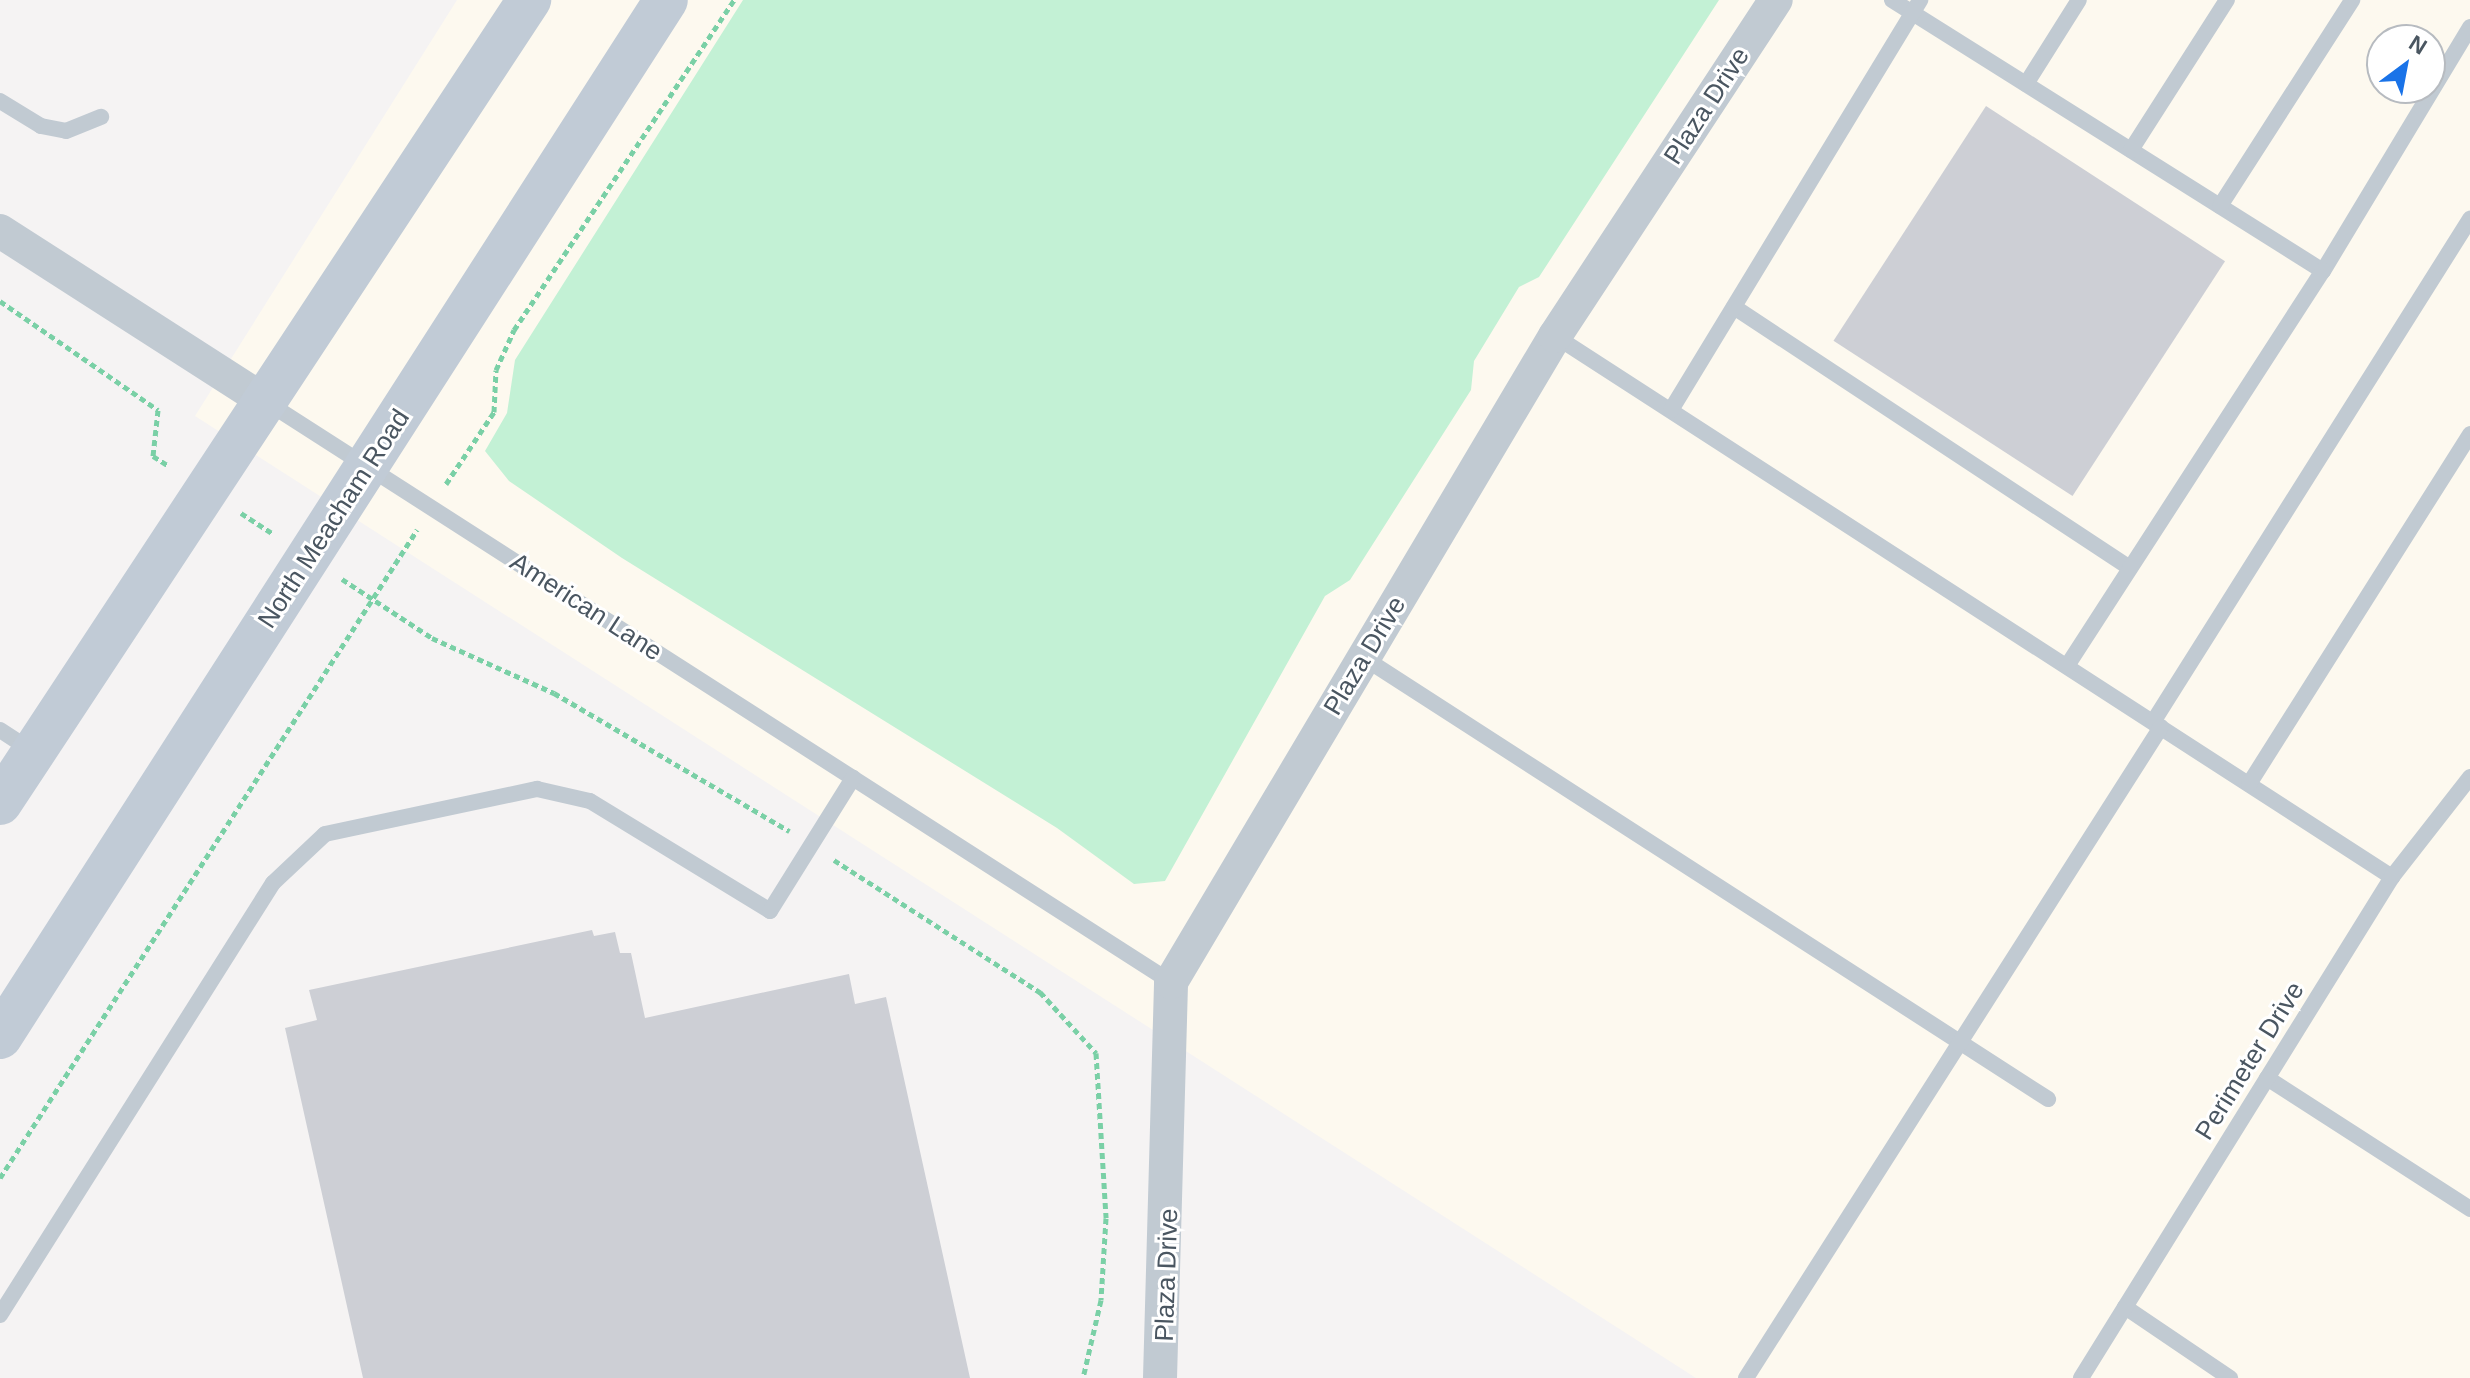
<!DOCTYPE html>
<html>
<head>
<meta charset="utf-8">
<style>
	body { margin:0 }
	#map { position:relative; width:2470px; height:1378px; overflow:hidden; background:#f5f3f3; font-family:Arial,sans-serif }
	div>[style] { position:absolute }
	[style*='--x'] { left:calc(var(--x)*1px); top:calc(var(--y)*1px); width:calc(var(--w)*1px); rotate:calc(var(--a)*1deg) }
	.commercial>* { inset:0; background:#fdf9ef }
	.green>* { inset:0; background:#c3f1d5 }
	.building>* { inset:0; background:#cdcfd5; transform-origin:0 0 }
	.path>* { height:5px; margin-top:-2.5px; transform-origin:0; background:repeating-linear-gradient(90deg,#7ad0a6 0 6px,transparent 0 10px) }
	.service>* { height:16px; margin:-8px; padding:0 8px; transform-origin:8px; border-radius:8px; background:#c1cad2 }
	.minor>* { height:34px; margin:-17px; padding:0 17px; transform-origin:17px; border-radius:17px; background:#c1cad2 }
	.secondary>* { height:44px; margin:-22px; padding:0 22px; transform-origin:22px; border-radius:22px; background:#c1cbd6 }
	span { translate:-50% -50%; white-space:nowrap; text-align:center; line-height:1.15; -webkit-text-stroke:6px #fff; paint-order:stroke }
	.street-label { font-size:26px; color:#4a5661 }
	.north { position:absolute; left:2366px; top:24px; width:80px; height:80px; box-sizing:border-box; background:#fff; border:2px solid #b7bbc0; border-radius:50%; rotate:32deg; font-size:22px; font-weight:700; line-height:32px; text-align:center; color:#4a5661 }
	.north::after { content:''; display:block; margin:auto; width:28px; height:36px; background:#1a73e8; clip-path:polygon(50% 0,100% 100%,50% 72%,0 100%) }
</style>
</head>
<body>
<div id="map">
	<div class="commercial">
		<div style="clip-path:polygon(evenodd,457px 0,2470px 0,2470px 1378px,1696px 1378px,195px 416px,457px 0,2382px 40px,2430px 40px,2430px 88px,2382px 88px,2382px 40px)"></div>
	</div>
	<div class="green">
		<div style="clip-path:polygon(743px 0,1719px 0,1539px 277px,1519px 287px,1474px 361px,1471px 390px,1350px 580px,1325px 596px,1165px 881px,1134px 884px,1057px 828px,622px 558px,509px 481px,485px 451px,507px 413px,515px 360px)"></div>
	</div>
	<div class="building">
		<div style="left:1986px;top:106px;width:285px;height:280px;rotate:33deg"></div>
		<div style="clip-path:polygon(592px 930px,594px 936px,615px 932px,620px 953px,631px 953px,645px 1018px,849px 974px,855px 1004px,886px 997px,970px 1378px,363px 1378px,285px 1028px,317px 1020px,309px 990px)"></div>
	</div>
	<div class="path">
		<div style="--x:0;--y:301;--w:192;--a:34.6"></div>
		<div style="--x:158;--y:410;--w:46;--a:96.2"></div>
		<div style="--x:153;--y:456;--w:19;--a:32"></div>
		<div style="--x:446;--y:484;--w:87;--a:-56.3"></div>
		<div style="--x:494;--y:412;--w:42;--a:-87.3"></div>
		<div style="--x:496;--y:370;--w:44;--a:-65.8"></div>
		<div style="--x:514;--y:330;--w:397;--a:-56.3"></div>
		<div style="--x:241;--y:513;--w:38;--a:33"></div>
		<div style="--x:342;--y:579;--w:108;--a:33.2"></div>
		<div style="--x:432;--y:638;--w:134;--a:24.3"></div>
		<div style="--x:554;--y:693;--w:273;--a:30.4"></div>
		<div style="--x:834;--y:860;--w:245;--a:32.7"></div>
		<div style="--x:1040;--y:992;--w:83;--a:47.4"></div>
		<div style="--x:1096;--y:1053;--w:165;--a:86.5"></div>
		<div style="--x:1106;--y:1218;--w:82;--a:93.5"></div>
		<div style="--x:1101;--y:1300;--w:80;--a:103"></div>
		<div style="--x:0;--y:1178;--w:771;--a:-57.24"></div>
	</div>
	<div class="service">
		<div style="--x:1892;--y:0;--w:509;--a:32.16"></div>
		<div style="--x:2323;--y:271;--w:285;--a:-58.9"></div>
		<div style="--x:2026;--y:84;--w:99;--a:-57.8"></div>
		<div style="--x:0;--y:101;--w:48;--a:31.4"></div>
		<div style="--x:41;--y:126;--w:25;--a:11"></div>
		<div style="--x:66;--y:131;--w:38;--a:-22"></div>
		<div style="--x:2131;--y:150;--w:178;--a:-57.4"></div>
		<div style="--x:2220;--y:206;--w:245;--a:-57.3"></div>
		<div style="--x:1734;--y:307;--w:474;--a:33.4"></div>
		<div style="--x:1555;--y:336;--w:997;--a:32.88"></div>
		<div style="--x:268;--y:403;--w:1073;--a:32.67"></div>
		<div style="--x:1671;--y:410;--w:480;--a:-58.7"></div>
		<div style="--x:1364;--y:658;--w:814;--a:32.81"></div>
		<div style="--x:2067;--y:666;--w:471;--a:-57.1"></div>
		<div style="--x:2153;--y:722;--w:595;--a:-57.78"></div>
		<div style="--x:0;--y:730;--w:38;--a:33"></div>
		<div style="--x:2249;--y:784;--w:414;--a:-57.7"></div>
		<div style="--x:2267;--y:1078;--w:242;--a:32.8"></div>
		<div style="--x:2125;--y:1307;--w:127;--a:34.1"></div>
		<div style="--x:0;--y:1315;--w:511;--a:-57.71"></div>
		<div style="--x:273;--y:883;--w:71;--a:-43.3"></div>
		<div style="--x:325;--y:834;--w:217;--a:-12"></div>
		<div style="--x:537;--y:789;--w:54;--a:12.8"></div>
		<div style="--x:590;--y:801;--w:211;--a:31.4"></div>
		<div style="--x:770;--y:911;--w:157;--a:-58"></div>
		<div style="--x:1746;--y:1378;--w:772;--a:-57.48"></div>
		<div style="--x:2081;--y:1378;--w:590;--a:-58.17"></div>
		<div style="--x:2392;--y:877;--w:127;--a:-52"></div>
	</div>
	<div class="minor">
		<div style="--x:0;--y:231;--w:318;--a:32.7"></div>
		<div style="--x:1160;--y:1378;--w:396;--a:-88.4"></div>
		<div style="--x:1171;--y:982;--w:752;--a:-59.27"></div>
		<div style="--x:1555;--y:336;--w:402;--a:-56.7"></div>
	</div>
	<div class="secondary">
		<div style="--x:0;--y:803;--w:962;--a:-56.62"></div>
		<div style="--x:0;--y:1037;--w:1232;--a:-57.29"></div>
	</div>
	<div class="street-label">
		<span style="left:1707px;top:106px;rotate:-57deg">Plaza Drive</span>
		<span style="left:334px;top:519px;rotate:-57deg">North Meacham Road</span>
		<span style="left:586px;top:607px;rotate:33deg">American Lane</span>
		<span style="left:1365px;top:656px;rotate:-59deg">Plaza Drive</span>
		<span style="left:2250px;top:1061px;rotate:-58deg">Perimeter Drive</span>
		<span style="left:1167px;top:1275px;rotate:-88deg">Plaza Drive</span>
	</div>
	<div class="north">N</div>
</div>
</body>
</html>
